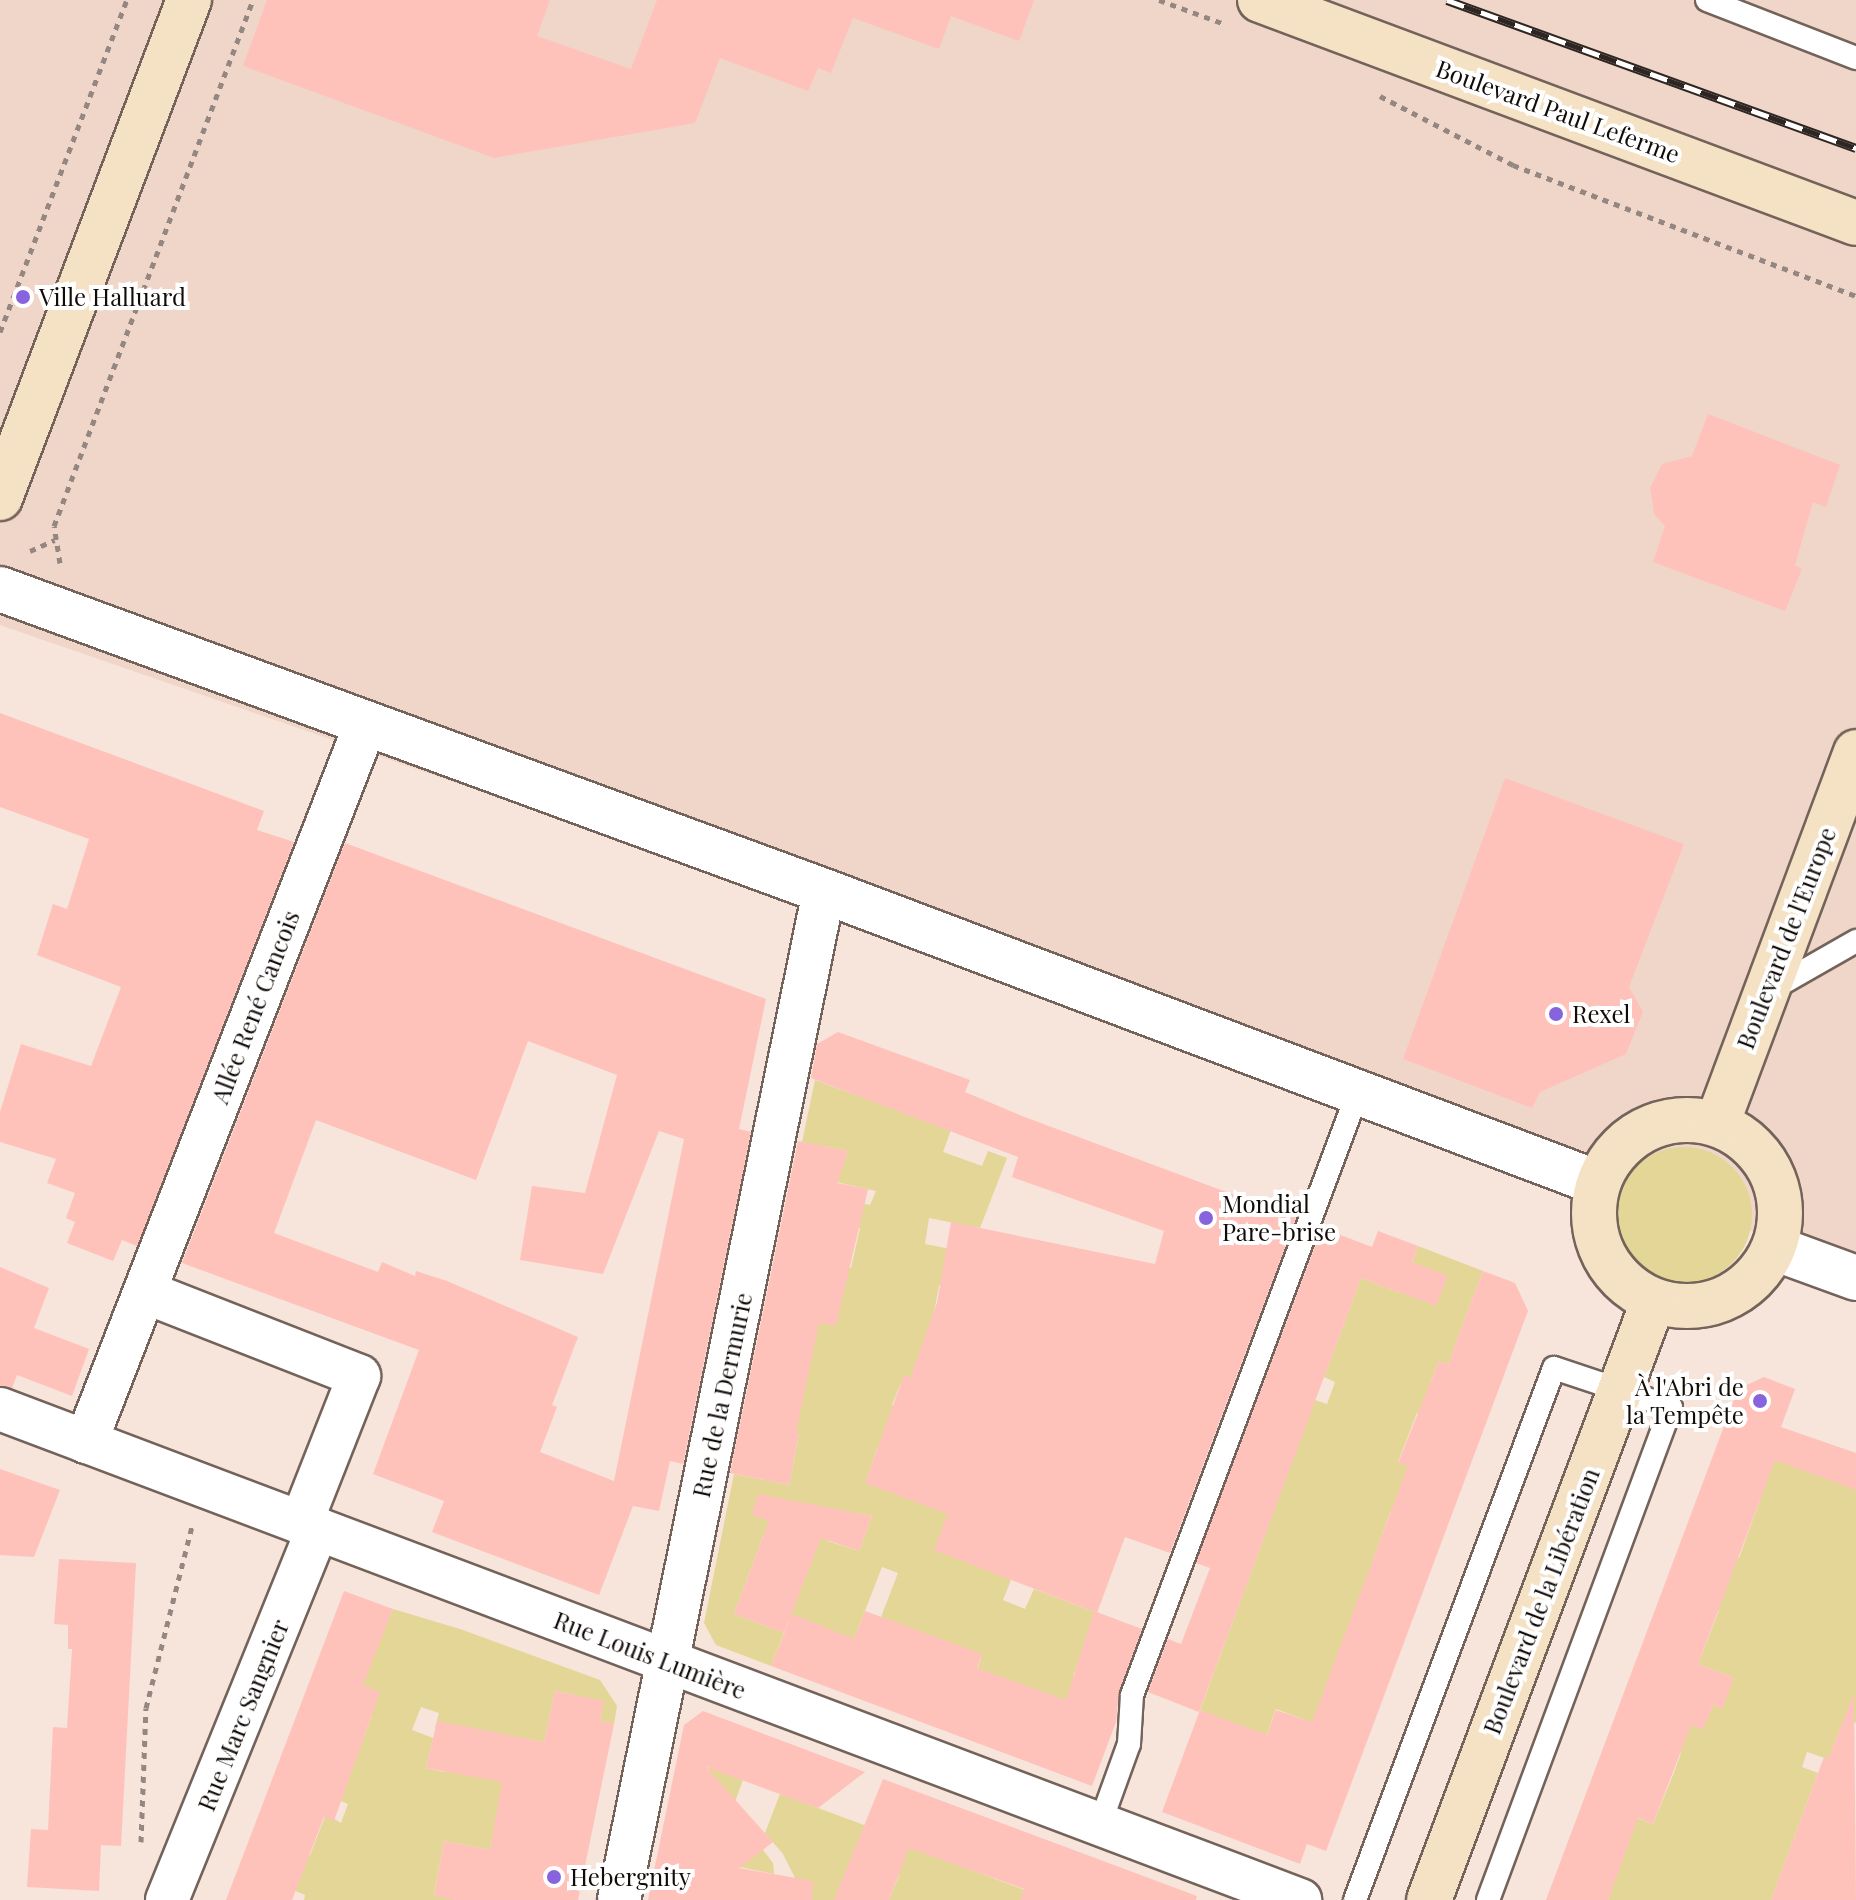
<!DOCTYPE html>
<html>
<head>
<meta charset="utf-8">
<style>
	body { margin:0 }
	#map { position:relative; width:1856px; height:1900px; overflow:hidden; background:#f7e4da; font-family:"Playfair Display",serif }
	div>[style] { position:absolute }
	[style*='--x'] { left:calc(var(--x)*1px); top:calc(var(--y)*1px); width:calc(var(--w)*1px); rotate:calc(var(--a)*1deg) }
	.built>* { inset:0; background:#f0d6c8 }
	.green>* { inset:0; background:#e4d697 }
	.round { border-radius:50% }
	.building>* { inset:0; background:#fec2bb }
	.path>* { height:5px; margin-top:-2.5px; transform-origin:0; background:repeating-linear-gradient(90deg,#948680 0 6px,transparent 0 12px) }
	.roads { filter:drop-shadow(2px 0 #73635a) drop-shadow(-2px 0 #73635a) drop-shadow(0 2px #73635a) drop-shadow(0 -2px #73635a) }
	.service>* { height:22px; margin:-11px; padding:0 11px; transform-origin:11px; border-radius:11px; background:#fff }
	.minor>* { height:42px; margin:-21px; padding:0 21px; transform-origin:21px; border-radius:21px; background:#fff }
	.tertiary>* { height:44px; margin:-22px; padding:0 22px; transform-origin:22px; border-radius:22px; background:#fff }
	.secondary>* { height:44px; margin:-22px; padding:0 22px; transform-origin:22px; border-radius:22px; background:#f5e2c5 }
	.secondary>.ring { margin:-22px; padding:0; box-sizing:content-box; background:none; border:44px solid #f5e2c5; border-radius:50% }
	.rail>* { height:9px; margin-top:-4.5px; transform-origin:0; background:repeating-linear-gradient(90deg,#fff 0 18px,#2e2622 0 36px); box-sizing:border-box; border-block:2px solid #2e2622 }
	.dots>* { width:22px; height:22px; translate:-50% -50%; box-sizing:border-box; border:4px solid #fff; border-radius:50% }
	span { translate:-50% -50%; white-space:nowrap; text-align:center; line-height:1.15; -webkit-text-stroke:8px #fff; paint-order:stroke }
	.street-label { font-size:24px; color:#120c09 }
	.poi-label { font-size:24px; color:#120c09 }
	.left { translate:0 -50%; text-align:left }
	.right { translate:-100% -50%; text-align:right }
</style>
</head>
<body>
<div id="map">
	<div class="built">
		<div style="clip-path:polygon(0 0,1856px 0,1856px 1267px,0 625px)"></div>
	</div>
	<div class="green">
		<div style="clip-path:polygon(evenodd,815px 1080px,951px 1130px,943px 1152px,982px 1166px,988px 1151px,1007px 1158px,980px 1228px,929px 1218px,925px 1244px,971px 1253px,939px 1286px,919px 1392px,900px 1385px,892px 1405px,912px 1409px,896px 1453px,877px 1449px,866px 1481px,976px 1524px,1011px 1580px,1003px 1600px,1025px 1609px,1034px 1589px,1097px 1613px,1073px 1676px,1114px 1686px,1112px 1734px,971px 1686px,981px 1658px,881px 1617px,898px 1573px,882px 1567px,854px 1639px,830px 1630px,828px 1636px,788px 1621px,764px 1534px,734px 1614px,784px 1633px,771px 1666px,716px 1645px,704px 1623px,734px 1474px,789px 1485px,799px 1434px,794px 1432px,831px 1264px,851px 1268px,860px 1228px,840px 1223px,792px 1189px,870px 1205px,876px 1191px,836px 1182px,848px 1151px,802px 1142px,815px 1080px,839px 1510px,872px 1516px,859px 1551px,828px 1541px,839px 1510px)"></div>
		<div class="round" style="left:1616px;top:1147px;width:136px;height:136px"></div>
		<div style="clip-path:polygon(1418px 1246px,1483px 1271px,1448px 1364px,1439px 1361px,1430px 1383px,1438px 1420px,1417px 1413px,1398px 1462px,1413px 1468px,1390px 1513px,1314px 1723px,1276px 1709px,1256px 1765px,1222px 1719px,1200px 1710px,1315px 1400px,1327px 1404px,1335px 1382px,1324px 1377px,1361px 1278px,1401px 1293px)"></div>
		<div style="clip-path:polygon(1765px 1441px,1856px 1474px,1856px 1723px,1844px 1719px,1828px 1759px,1807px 1752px,1802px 1767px,1818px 1773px,1771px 1900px,1608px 1900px,1634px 1817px,1653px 1824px,1673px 1775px,1681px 1753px,1668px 1747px,1677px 1720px,1703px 1729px,1713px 1705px,1721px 1708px,1734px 1678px,1698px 1664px,1719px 1610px,1705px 1604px,1723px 1552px,1739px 1558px,1761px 1497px)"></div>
		<div style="clip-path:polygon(evenodd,393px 1609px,460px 1629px,600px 1680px,617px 1706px,614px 1724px,600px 1721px,603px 1701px,555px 1691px,544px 1742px,465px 1727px,510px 1744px,490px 1850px,444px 1841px,434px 1895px,459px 1900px,304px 1900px,305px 1895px,281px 1885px,310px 1855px,326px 1814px,341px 1823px,348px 1804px,341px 1801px,339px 1805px,372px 1715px,350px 1707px,393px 1609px,421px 1707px,439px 1713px,435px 1728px,454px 1733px,444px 1772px,426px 1768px,433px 1738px,412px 1730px,421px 1707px)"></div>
		<div style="clip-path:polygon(709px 1764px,744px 1777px,727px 1824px,747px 1829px,773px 1863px,774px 1874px,715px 1862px,697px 1818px)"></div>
		<div style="clip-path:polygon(780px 1794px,864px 1825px,908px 1850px,910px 1847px,1051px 1900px,889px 1900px,899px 1875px,873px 1865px,881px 1900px,789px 1900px,795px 1878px,783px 1854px,765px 1833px)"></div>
	</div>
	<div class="building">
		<div style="clip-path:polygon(267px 0,550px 0,537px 36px,631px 69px,657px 0,1034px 0,1019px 41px,951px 16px,939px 49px,853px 18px,831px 73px,818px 68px,808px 91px,720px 58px,695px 123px,494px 158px,243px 66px)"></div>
		<div style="clip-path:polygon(1708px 414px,1840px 465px,1826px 507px,1813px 502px,1795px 565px,1802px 569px,1785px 611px,1653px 562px,1665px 526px,1654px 514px,1650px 488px,1662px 464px,1692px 456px)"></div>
		<div style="clip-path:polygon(0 713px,264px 811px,257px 830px,294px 842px,137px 1246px,122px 1240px,113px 1261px,67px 1243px,75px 1222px,66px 1218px,75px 1193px,47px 1183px,56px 1159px,0 1142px,0 1112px,21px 1044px,91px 1066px,121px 987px,37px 955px,53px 904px,67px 909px,89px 839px,0 807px)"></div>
		<div style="clip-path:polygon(1505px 778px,1684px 844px,1629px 987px,1643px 1012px,1626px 1054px,1540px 1092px,1532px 1108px,1403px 1059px)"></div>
		<div style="clip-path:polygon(evenodd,345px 843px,766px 999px,739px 1129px,751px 1132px,683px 1464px,670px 1461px,659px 1511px,633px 1506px,599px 1595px,432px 1532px,444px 1501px,373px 1474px,419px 1350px,182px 1263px,345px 843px,528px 1041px,617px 1075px,585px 1193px,532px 1186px,520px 1260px,603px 1274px,659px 1131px,684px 1139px,614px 1481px,540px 1452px,557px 1407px,552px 1405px,578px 1337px,447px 1281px,416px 1271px,415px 1276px,382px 1262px,378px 1272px,274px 1233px,316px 1120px,476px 1180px,528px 1041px)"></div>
		<div style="clip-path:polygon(838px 1032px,970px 1080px,965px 1092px,1022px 1116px,1296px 1218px,1170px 1553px,1125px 1537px,1097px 1613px,934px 1550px,948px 1514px,865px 1483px,904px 1375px,910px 1378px,937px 1303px,951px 1222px,1155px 1264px,1164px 1231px,1012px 1177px,1018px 1157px,811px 1078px,817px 1044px)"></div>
		<div style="clip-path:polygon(798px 1141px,848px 1151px,837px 1183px,868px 1189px,836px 1326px,819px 1323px,796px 1433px,799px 1433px,789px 1485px,730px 1473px)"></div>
		<div style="clip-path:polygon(1322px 1228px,1372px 1247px,1378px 1231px,1418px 1246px,1412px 1262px,1448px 1276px,1436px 1306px,1361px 1278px,1199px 1712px,1148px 1692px,1168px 1639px,1181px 1644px,1210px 1568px,1196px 1563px)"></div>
		<div style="clip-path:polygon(0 1267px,49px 1288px,34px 1328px,89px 1349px,72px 1396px,17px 1375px,12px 1388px,0 1386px)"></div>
		<div style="clip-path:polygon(1483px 1271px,1515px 1283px,1528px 1311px,1326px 1851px,1307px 1844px,1300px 1864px,1162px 1812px,1200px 1710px,1267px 1735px,1276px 1710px,1312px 1722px,1408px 1466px,1398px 1463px,1439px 1361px,1448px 1364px)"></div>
		<div style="clip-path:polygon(1764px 1377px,1795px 1389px,1781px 1427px,1856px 1453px,1856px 1490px,1775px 1460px,1698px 1664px,1734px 1678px,1722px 1709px,1713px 1705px,1703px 1730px,1691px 1725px,1653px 1824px,1638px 1818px,1608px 1900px,1546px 1900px,1738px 1389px)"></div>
		<div style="clip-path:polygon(0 1469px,60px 1490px,34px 1557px,0 1555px)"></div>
		<div style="clip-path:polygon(758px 1494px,872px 1516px,859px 1551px,821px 1538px,784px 1633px,734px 1614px,769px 1521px,752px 1515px)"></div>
		<div style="clip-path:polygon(59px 1559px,136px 1563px,121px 1846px,101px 1845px,99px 1891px,27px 1887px,31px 1829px,48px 1830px,53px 1727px,67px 1728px,72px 1649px,68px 1649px,68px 1625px,54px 1624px)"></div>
		<div style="clip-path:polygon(344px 1591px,393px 1609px,363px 1685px,380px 1692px,334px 1821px,324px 1817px,292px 1900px,226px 1900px)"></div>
		<div style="clip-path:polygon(865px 1611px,982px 1654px,977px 1668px,1066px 1700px,1094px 1611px,1142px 1629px,1119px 1691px,1116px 1722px,1092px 1786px,771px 1666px,792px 1614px,854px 1639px)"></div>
		<div style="clip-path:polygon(555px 1691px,604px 1701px,600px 1721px,614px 1724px,578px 1900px,457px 1900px,434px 1896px,444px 1841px,490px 1850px,502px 1782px,426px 1768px,437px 1721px,544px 1742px)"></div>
		<div style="clip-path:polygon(1854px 1693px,1856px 1900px,1771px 1900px,1824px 1757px,1828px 1759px)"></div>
		<div style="clip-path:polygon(703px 1711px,865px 1772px,818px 1808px,706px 1767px,773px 1842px,739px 1868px,813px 1881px,812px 1900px,648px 1900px,684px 1725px)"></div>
		<div style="clip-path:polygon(883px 1779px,1197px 1896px,1196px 1900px,1020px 1900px,1024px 1889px,909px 1848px,889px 1900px,834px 1900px)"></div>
	</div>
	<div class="path">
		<div style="--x:1159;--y:0;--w:67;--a:20.1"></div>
		<div style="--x:1380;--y:96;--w:150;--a:27.4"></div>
		<div style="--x:1513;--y:165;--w:367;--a:20.9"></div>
		<div style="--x:0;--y:332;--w:355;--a:-69.1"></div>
		<div style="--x:30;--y:551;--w:27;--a:-24"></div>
		<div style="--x:60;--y:563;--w:37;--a:-99"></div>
		<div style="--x:54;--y:526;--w:562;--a:-69.28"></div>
		<div style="--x:141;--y:1842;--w:134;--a:-87.9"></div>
		<div style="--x:146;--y:1708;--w:188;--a:-75.8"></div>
	</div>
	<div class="roads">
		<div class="service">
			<div style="--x:1707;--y:0;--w:160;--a:21.3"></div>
			<div style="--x:1772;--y:989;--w:97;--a:-29.7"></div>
			<div style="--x:1100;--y:1824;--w:85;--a:-70.1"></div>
			<div style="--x:1129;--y:1744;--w:49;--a:-86.5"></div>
			<div style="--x:1132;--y:1695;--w:644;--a:-69.45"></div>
			<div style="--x:1355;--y:1900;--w:568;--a:-69.49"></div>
			<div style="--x:1554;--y:1368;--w:123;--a:18.4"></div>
			<div style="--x:1671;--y:1407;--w:526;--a:110.36"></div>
		</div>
		<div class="minor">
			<div style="--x:145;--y:1292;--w:230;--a:21.4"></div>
			<div style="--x:359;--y:1376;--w:158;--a:111.5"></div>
			<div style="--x:0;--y:1409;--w:1390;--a:20.69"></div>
			<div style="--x:86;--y:1442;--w:772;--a:-68.72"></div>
			<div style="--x:167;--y:1900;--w:401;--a:-67.9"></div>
			<div style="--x:619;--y:1900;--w:1030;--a:-78.52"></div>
		</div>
		<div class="tertiary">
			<div style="--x:0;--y:589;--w:878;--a:20.13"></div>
			<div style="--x:824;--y:891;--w:827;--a:20.67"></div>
			<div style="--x:1774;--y:1248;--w:87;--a:20.1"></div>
		</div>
		<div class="secondary">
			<div style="--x:1260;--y:0;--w:636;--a:20.51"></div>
			<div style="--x:0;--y:498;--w:533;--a:-69.22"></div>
			<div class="ring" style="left:1594px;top:1120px;width:142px;height:142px"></div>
			<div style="--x:1717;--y:1124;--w:397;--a:-69.5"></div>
			<div style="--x:1429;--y:1900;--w:639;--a:-69.46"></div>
		</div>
	</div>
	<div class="rail">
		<div style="--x:1447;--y:0;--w:435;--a:19.9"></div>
	</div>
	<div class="dots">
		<div style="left:23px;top:297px;background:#8763de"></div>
		<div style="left:1556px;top:1014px;background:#8763de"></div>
		<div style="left:1206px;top:1218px;background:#8763de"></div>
		<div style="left:1760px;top:1401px;background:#8763de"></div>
		<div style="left:554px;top:1877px;background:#8763de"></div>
	</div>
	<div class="street-label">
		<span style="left:1558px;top:111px;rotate:20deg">Boulevard Paul Leferme</span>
		<span style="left:1786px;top:938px;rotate:-69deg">Boulevard de l'Europe</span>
		<span style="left:255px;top:1007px;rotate:-69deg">Allée René Cancois</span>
		<span style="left:722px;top:1395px;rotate:-78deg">Rue de la Dermurie</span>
		<span style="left:1541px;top:1601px;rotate:-69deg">Boulevard de la Libération</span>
		<span style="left:650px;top:1655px;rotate:21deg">Rue Louis Lumière</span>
		<span style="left:243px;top:1715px;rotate:-68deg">Rue Marc Sangnier</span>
	</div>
	<div class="poi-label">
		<span class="left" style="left:39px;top:297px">Ville Halluard</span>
		<span class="left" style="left:1572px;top:1014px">Rexel</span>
		<span class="left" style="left:1222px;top:1218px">Mondial<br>Pare-brise</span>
		<span class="right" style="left:1744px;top:1401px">À l'Abri de<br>la Tempête</span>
		<span class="left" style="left:570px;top:1877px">Hebergnity</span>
	</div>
</div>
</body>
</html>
